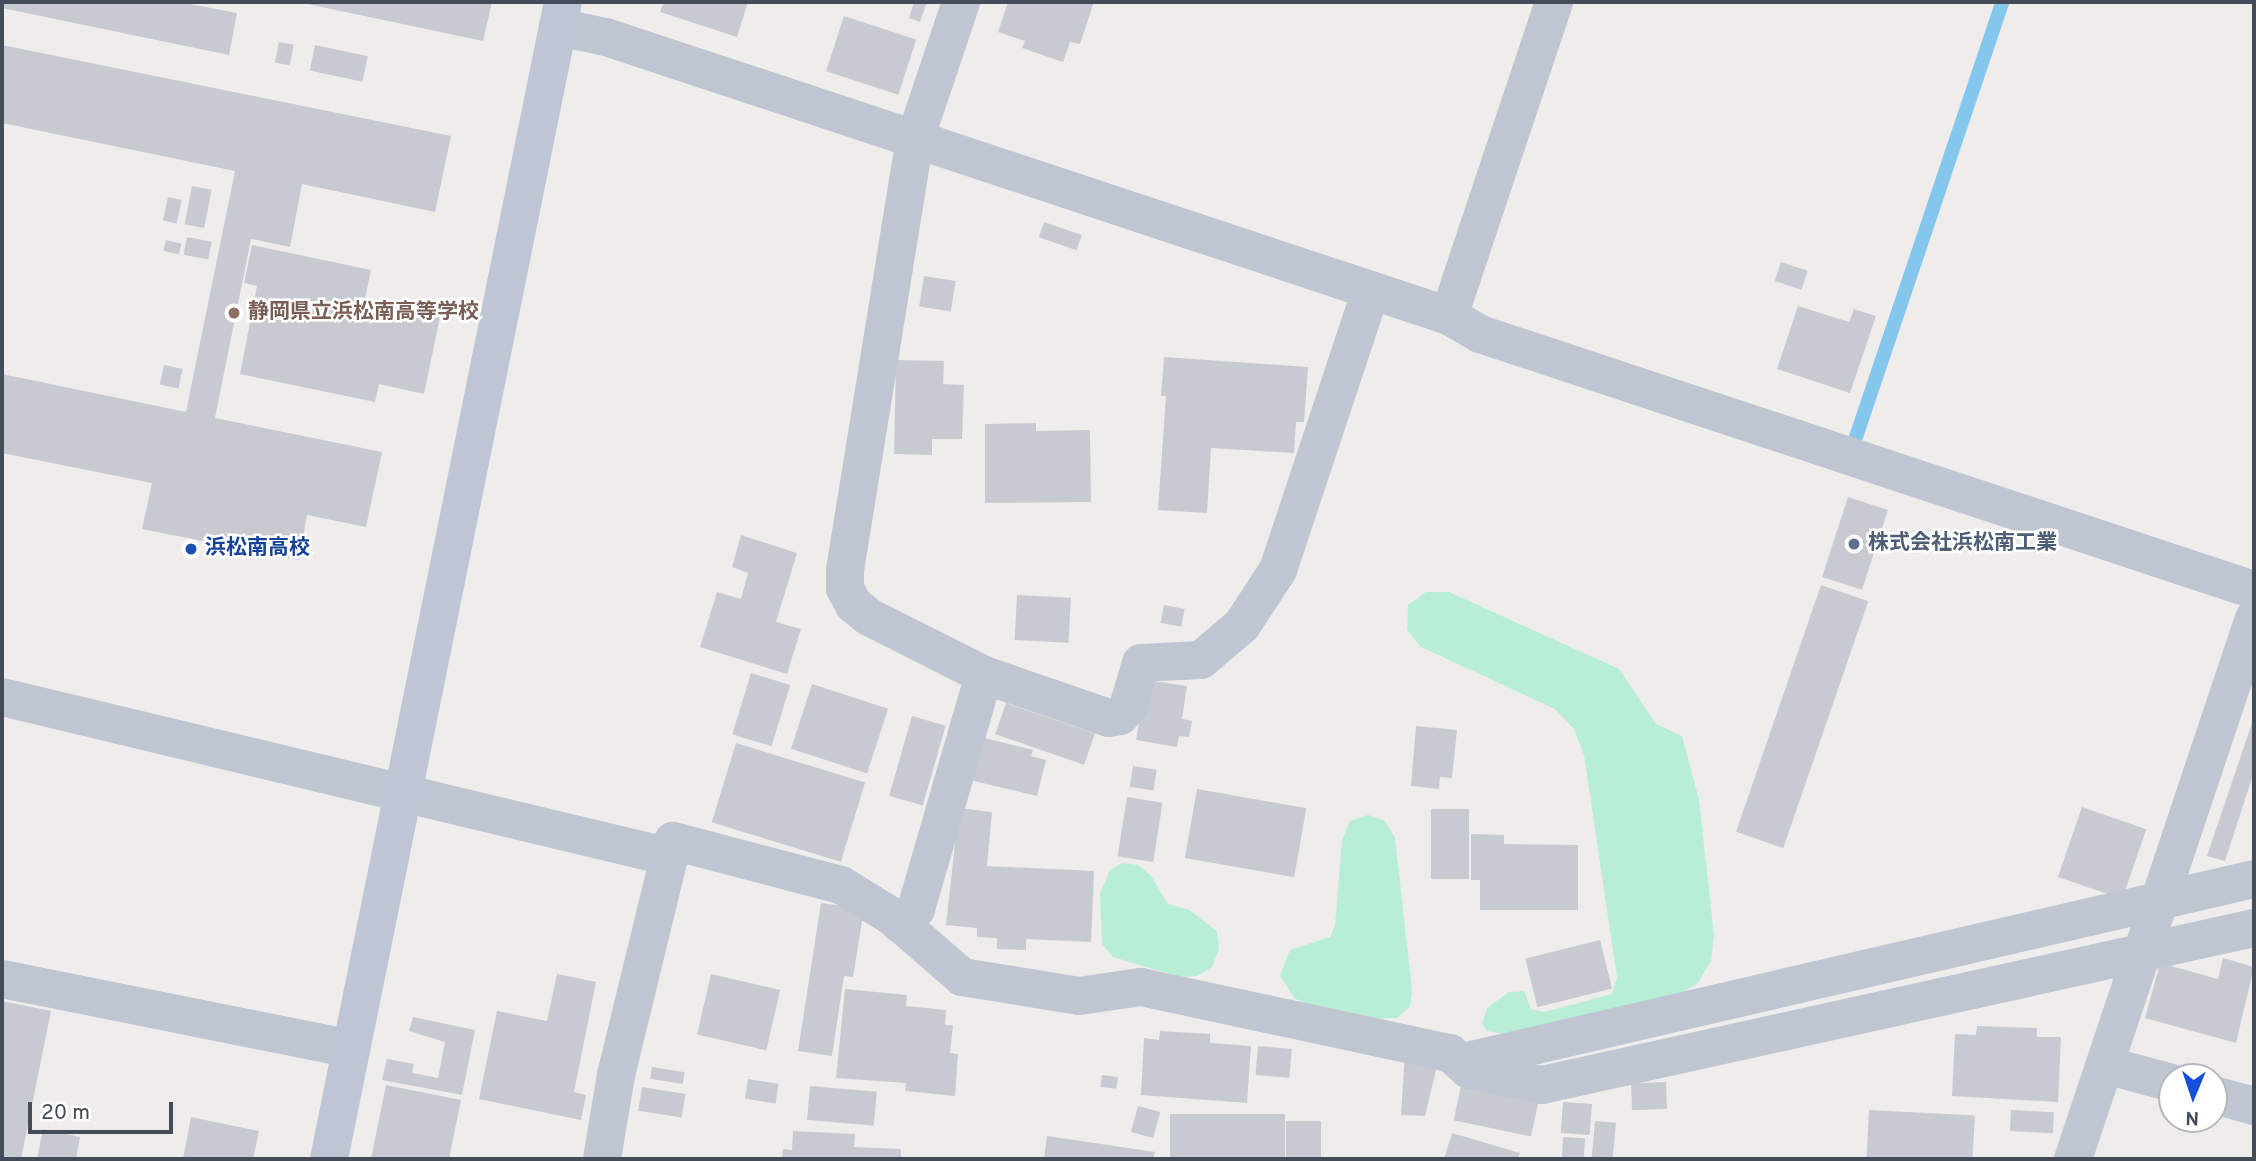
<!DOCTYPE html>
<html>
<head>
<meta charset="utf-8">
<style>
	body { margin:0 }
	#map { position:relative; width:2256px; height:1161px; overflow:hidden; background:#efecec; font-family:Overpass,"Noto Sans JP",sans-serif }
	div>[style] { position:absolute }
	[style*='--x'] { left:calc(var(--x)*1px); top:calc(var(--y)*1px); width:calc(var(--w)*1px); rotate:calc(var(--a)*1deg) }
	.green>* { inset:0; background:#b8eed6 }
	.stream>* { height:14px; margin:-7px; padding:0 7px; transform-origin:7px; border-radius:7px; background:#85c7ec }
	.building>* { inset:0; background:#c8cad2; transform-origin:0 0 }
	.street>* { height:38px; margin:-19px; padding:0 19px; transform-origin:19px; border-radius:19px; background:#bfc6d2 }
	.secondary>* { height:38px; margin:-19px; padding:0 19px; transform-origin:19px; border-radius:19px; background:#bec6d6 }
	.dots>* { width:19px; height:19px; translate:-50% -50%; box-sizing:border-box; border:4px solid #fff; border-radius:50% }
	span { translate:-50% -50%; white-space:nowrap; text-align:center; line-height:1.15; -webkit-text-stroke:5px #fff; paint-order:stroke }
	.education-label { font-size:21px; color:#785e54; font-weight:700 }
	.left { translate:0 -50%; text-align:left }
	.service-label { font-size:21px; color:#4e5e75; font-weight:700 }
	.transit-label { font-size:21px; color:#164399; font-weight:700 }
	.frame { position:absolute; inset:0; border:4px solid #444c5a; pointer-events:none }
	.north { position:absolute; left:2158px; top:1063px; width:70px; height:70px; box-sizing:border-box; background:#fff; border:2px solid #b4b7bd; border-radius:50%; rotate:182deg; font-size:19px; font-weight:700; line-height:28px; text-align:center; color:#444c5a }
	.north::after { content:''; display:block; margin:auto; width:24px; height:32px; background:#164fde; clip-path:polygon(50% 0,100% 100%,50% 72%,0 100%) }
	.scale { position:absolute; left:28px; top:1102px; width:145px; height:32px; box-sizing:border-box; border:4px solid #444c5a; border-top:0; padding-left:9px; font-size:21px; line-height:24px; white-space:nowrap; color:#444c5a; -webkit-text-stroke:5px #fff; paint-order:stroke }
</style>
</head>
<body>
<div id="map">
	<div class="green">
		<div style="clip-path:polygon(1426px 592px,1449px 592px,1619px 669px,1656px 724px,1682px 736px,1699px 800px,1714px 935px,1711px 961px,1698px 983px,1675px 996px,1505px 1034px,1487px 1031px,1482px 1024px,1487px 1008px,1509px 992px,1524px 991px,1531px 1009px,1544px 1012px,1612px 994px,1617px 977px,1584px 755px,1574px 729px,1555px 709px,1421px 647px,1407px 630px,1408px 605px)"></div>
		<div style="clip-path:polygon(1368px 815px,1385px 821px,1395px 838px,1412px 990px,1410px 1007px,1397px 1018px,1377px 1019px,1306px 1004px,1294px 998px,1280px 975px,1290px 950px,1330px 937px,1335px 926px,1342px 840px,1350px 821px)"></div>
		<div style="clip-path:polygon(1122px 863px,1138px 865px,1151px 876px,1168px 904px,1189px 910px,1217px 931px,1219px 949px,1212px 967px,1197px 976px,1180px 977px,1113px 957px,1102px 944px,1100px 894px,1110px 870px)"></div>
	</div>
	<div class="stream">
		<div style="--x:1855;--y:440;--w:462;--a:-71.4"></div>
	</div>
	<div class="building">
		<div style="clip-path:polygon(2px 2px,180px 2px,237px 13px,229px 55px,2px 8px)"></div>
		<div style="clip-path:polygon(298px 2px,492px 2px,483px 41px)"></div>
		<div style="clip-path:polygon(664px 2px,748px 2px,737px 37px,660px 12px)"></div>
		<div style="clip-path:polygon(914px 2px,927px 2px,920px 22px,909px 18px)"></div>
		<div style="clip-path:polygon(1008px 2px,1094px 2px,1080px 44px,1070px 42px,1063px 62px,1022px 48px,1025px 41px,998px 32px)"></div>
		<div style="left:844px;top:16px;width:76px;height:58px;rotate:18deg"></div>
		<div style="left:279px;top:42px;width:15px;height:21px;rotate:11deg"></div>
		<div style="clip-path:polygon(2px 45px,451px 136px,435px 212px,302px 184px,290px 247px,251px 239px,215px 418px,382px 452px,366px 527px,307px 515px,299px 560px,142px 529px,152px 483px,2px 453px,2px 374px,186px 412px,235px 171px,2px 123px)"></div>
		<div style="left:315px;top:45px;width:54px;height:26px;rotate:12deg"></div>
		<div style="left:192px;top:186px;width:20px;height:39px;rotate:11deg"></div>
		<div style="left:168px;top:197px;width:14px;height:24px;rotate:12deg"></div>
		<div style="left:1044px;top:222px;width:40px;height:16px;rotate:19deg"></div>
		<div style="left:187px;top:237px;width:25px;height:18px;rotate:11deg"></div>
		<div style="left:166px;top:240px;width:16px;height:11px;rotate:14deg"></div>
		<div style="clip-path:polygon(252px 245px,371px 270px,364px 303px,440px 317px,424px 394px,379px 384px,375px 402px,240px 374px,257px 286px,244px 283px)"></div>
		<div style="left:1781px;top:262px;width:28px;height:20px;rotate:18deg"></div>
		<div style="left:924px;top:276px;width:32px;height:31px;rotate:9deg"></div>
		<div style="clip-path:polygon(1798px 306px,1849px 322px,1854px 309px,1876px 316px,1850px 393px,1777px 369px)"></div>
		<div style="clip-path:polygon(1164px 357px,1308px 367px,1304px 422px,1296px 422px,1294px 453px,1211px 448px,1207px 513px,1158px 510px,1166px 396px,1161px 396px)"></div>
		<div style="clip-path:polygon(896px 360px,944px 361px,943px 384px,964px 385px,962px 439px,932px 439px,932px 455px,894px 454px)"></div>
		<div style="left:164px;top:365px;width:19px;height:20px;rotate:12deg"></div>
		<div style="clip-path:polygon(1036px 423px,1036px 431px,1090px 430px,1091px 502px,985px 503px,985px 424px)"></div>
		<div style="left:1848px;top:497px;width:42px;height:84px;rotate:18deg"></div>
		<div style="clip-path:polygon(741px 535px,797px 553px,776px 622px,801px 629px,787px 674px,700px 647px,717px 592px,741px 599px,748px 573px,732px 567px)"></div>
		<div style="left:1821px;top:585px;width:50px;height:261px;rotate:19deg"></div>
		<div style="left:1017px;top:595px;width:54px;height:45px;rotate:3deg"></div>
		<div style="left:1164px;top:605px;width:21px;height:18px;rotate:11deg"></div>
		<div style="left:751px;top:673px;width:41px;height:64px;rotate:17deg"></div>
		<div style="clip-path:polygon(1146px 680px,1187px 686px,1182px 719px,1192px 721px,1189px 737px,1179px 736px,1177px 747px,1136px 740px)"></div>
		<div style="left:812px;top:684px;width:80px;height:68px;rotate:18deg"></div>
		<div style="left:1006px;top:703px;width:94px;height:33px;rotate:19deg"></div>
		<div style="left:912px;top:716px;width:35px;height:83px;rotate:16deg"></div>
		<div style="clip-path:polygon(2254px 717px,2254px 772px,2225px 861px,2207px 856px)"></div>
		<div style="clip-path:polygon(1416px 726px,1457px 730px,1452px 778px,1440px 777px,1439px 789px,1411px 786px)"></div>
		<div style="clip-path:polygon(980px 737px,1033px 750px,1031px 756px,1046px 760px,1037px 796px,970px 780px)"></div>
		<div style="left:736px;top:743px;width:135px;height:83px;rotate:17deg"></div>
		<div style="left:1133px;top:766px;width:24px;height:21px;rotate:9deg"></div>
		<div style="left:1197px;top:789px;width:111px;height:70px;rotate:10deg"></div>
		<div style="left:1127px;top:797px;width:36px;height:60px;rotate:9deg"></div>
		<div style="left:2082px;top:807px;width:68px;height:74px;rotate:19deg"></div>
		<div style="clip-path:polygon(959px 808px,992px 812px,987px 866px,1094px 871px,1091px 942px,1026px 939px,1026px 950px,997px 949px,997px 938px,977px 937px,977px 928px,946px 925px)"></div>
		<div style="left:1469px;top:809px;width:70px;height:38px;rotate:90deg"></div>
		<div style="clip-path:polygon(1471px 834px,1504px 835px,1504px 844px,1578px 845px,1578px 910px,1480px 910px,1480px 880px,1471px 880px)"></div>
		<div style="clip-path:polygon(821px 903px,864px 909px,853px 977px,844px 976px,832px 1056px,798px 1051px)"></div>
		<div style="left:1600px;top:940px;width:50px;height:77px;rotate:76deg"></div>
		<div style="clip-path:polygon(2223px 958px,2254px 967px,2236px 1043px,2145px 1018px,2160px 963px,2218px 979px)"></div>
		<div style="clip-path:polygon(557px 974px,596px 982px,574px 1092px,586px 1095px,581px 1120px,479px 1099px,497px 1011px,547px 1021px)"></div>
		<div style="left:711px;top:974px;width:71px;height:62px;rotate:13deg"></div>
		<div style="clip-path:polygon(845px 989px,907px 995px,906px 1006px,946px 1010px,945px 1025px,953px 1025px,950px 1053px,958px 1054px,955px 1096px,905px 1091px,906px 1083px,836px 1078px)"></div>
		<div style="clip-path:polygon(2px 1001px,51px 1011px,21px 1159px,2px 1159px)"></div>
		<div style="clip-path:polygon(413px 1017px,475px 1030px,462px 1095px,382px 1080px,387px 1059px,414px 1064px,412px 1073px,438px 1078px,445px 1042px,409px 1031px)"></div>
		<div style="clip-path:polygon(1977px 1026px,2037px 1028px,2037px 1037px,2061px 1037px,2058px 1102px,1952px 1096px,1955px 1034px,1976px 1035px)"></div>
		<div style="clip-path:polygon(1160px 1031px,1210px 1034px,1210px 1043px,1251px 1046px,1247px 1103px,1141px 1095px,1144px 1038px,1159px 1040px)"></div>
		<div style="left:1258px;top:1046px;width:34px;height:29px;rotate:5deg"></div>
		<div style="clip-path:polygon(1405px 1052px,1439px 1058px,1425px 1116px,1401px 1115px)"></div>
		<div style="left:652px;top:1067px;width:33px;height:12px;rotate:9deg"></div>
		<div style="left:1102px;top:1075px;width:16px;height:12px;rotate:7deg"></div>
		<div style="left:748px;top:1079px;width:31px;height:20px;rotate:9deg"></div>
		<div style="left:1462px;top:1081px;width:79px;height:40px;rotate:12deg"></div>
		<div style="left:1666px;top:1082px;width:27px;height:35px;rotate:88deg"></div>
		<div style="clip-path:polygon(386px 1085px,461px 1100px,449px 1159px,371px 1159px)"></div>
		<div style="left:810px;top:1086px;width:67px;height:34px;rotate:5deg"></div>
		<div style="left:642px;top:1087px;width:44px;height:24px;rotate:9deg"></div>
		<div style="left:1563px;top:1102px;width:29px;height:31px;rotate:4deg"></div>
		<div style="left:1138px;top:1106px;width:23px;height:27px;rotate:15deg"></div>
		<div style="left:1869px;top:1110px;width:106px;height:49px;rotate:3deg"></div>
		<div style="left:2011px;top:1110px;width:43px;height:21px;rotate:3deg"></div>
		<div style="left:1170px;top:1114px;width:115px;height:45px"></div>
		<div style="clip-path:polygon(191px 1117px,259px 1131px,253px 1159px,183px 1159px)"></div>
		<div style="left:1286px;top:1121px;width:35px;height:38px"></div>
		<div style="left:1595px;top:1121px;width:21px;height:38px;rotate:5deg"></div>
		<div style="clip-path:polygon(43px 1129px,80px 1137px,76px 1159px,37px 1159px)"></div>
		<div style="clip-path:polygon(793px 1131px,855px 1134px,854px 1147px,901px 1149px,901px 1159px,782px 1159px,783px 1149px,792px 1150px)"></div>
		<div style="clip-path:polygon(1452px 1133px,1520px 1153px,1518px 1159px,1444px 1159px)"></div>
		<div style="clip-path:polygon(1047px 1136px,1155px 1152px,1153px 1159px,1044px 1159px)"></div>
		<div style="left:1563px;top:1137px;width:22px;height:22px;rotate:3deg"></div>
	</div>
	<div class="street">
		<div style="--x:558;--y:27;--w:49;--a:11.8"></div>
		<div style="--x:606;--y:37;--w:325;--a:18.3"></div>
		<div style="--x:915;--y:139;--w:563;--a:18.34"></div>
		<div style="--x:1449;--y:316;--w:36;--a:30"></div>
		<div style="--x:1480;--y:334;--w:815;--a:18.3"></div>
		<div style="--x:1449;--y:316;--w:331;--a:-71.5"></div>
		<div style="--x:984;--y:675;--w:132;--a:19"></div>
		<div style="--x:1109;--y:718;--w:11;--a:-10"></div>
		<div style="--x:1120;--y:716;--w:12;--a:-48"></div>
		<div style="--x:1128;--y:707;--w:46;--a:-73.5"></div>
		<div style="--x:1141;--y:663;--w:60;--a:-2.9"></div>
		<div style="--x:1201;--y:660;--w:54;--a:-40.5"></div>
		<div style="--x:1242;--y:625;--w:66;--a:-56.8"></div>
		<div style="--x:1278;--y:570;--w:294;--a:-71.6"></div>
		<div style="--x:2;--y:697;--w:687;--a:13.47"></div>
		<div style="--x:900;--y:924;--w:22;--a:-43"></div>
		<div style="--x:916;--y:909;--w:244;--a:-73.8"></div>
		<div style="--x:984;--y:675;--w:129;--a:-153.2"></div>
		<div style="--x:869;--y:617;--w:19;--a:-141"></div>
		<div style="--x:854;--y:605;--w:18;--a:-119"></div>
		<div style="--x:845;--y:589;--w:19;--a:-90"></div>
		<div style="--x:845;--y:570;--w:437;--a:-80.8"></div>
		<div style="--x:915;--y:139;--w:145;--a:-71.4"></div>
		<div style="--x:2;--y:979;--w:356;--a:11.3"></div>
		<div style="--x:1463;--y:1062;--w:812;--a:-13.03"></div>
		<div style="--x:2105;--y:1065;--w:69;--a:15"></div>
		<div style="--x:2214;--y:1095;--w:41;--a:15.4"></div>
		<div style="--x:602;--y:1159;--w:85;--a:-80.5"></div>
		<div style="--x:616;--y:1075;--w:241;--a:-76.3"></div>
		<div style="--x:673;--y:841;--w:174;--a:14.7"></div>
		<div style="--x:841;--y:885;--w:61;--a:31.6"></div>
		<div style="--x:893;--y:917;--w:91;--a:41"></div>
		<div style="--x:962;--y:977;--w:119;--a:9.2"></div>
		<div style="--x:1079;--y:996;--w:63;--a:-8.3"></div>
		<div style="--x:1141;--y:987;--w:316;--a:12.1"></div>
		<div style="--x:1450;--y:1053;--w:25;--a:42"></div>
		<div style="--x:1469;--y:1070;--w:75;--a:11.6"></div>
		<div style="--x:1542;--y:1085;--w:729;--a:-12.44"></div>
		<div style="--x:2073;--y:1159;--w:570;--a:-71.5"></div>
	</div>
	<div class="secondary">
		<div style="--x:329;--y:1159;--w:1180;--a:-78.57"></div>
	</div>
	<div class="dots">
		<div style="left:234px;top:313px;background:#8d6e63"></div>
		<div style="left:1854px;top:544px;background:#5c6f8a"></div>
		<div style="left:191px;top:549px;background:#1a4fb4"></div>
	</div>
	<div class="education-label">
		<span class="left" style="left:248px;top:313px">静岡県立浜松南高等学校</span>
	</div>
	<div class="service-label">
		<span class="left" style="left:1868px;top:544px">株式会社浜松南工業</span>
	</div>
	<div class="transit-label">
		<span class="left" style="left:205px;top:549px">浜松南高校</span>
	</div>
	<div class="frame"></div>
	<div class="north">N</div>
	<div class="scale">20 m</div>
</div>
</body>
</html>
